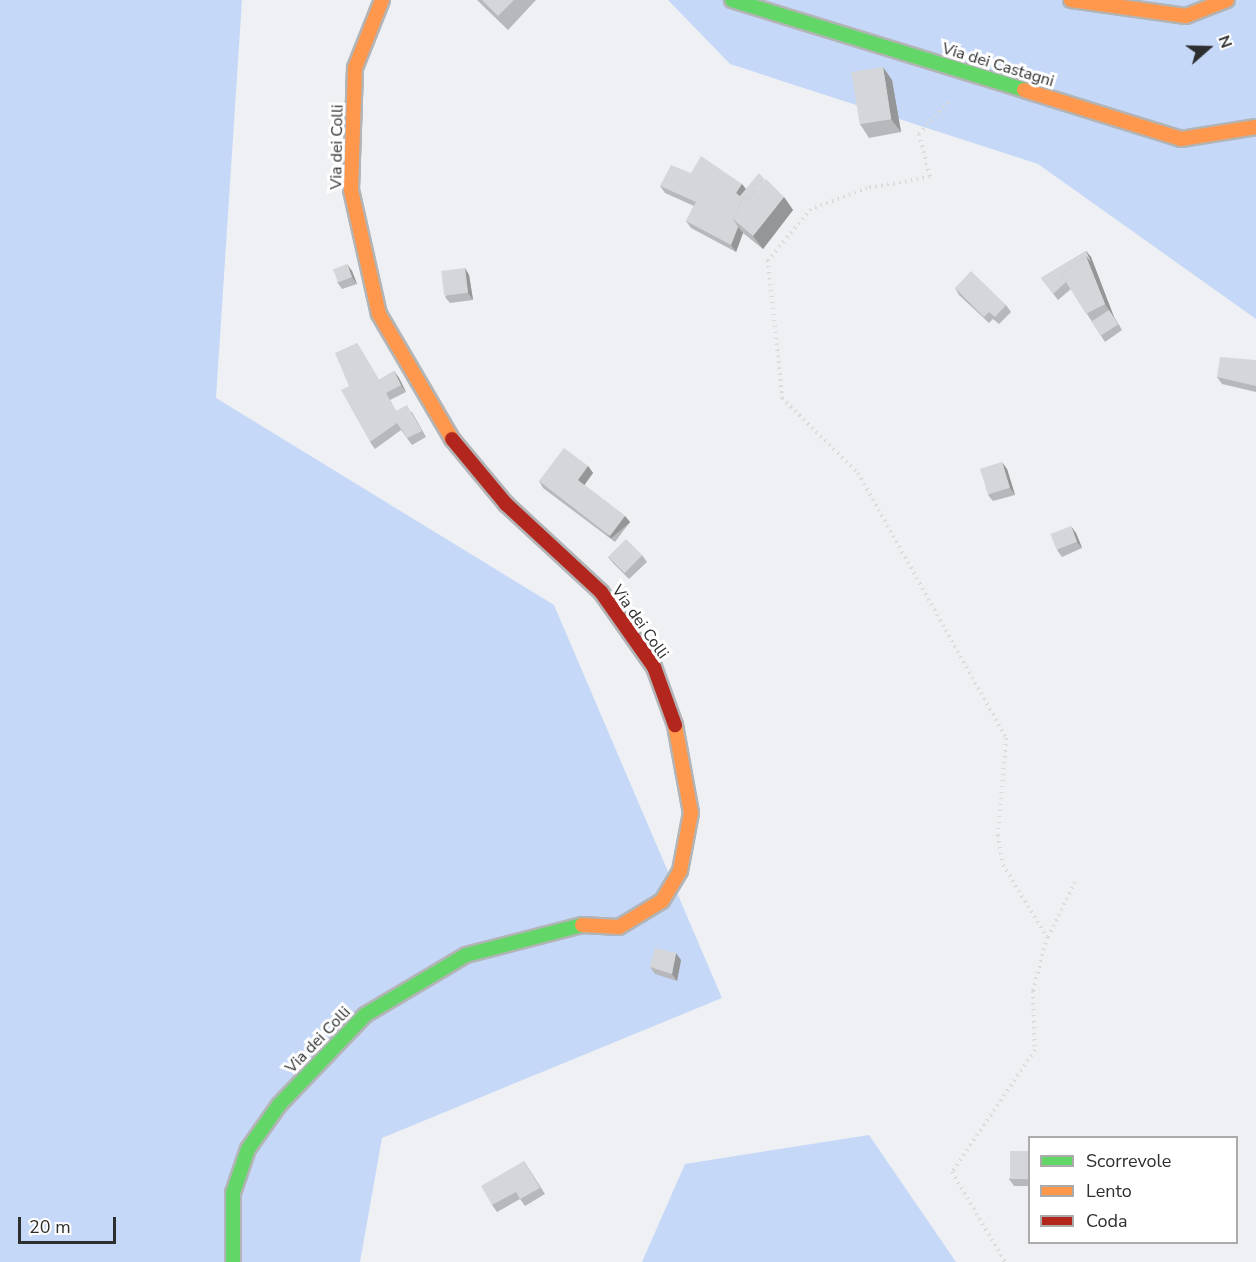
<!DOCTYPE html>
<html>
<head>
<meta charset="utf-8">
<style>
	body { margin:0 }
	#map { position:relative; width:1256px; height:1262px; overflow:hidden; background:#eef0f3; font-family:"Nunito Sans",sans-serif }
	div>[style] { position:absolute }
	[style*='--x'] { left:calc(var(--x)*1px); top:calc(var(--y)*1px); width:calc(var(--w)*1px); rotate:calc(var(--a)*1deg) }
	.green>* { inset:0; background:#c6d8f8 }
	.path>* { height:4px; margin-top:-2px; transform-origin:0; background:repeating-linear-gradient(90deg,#dadada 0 1.5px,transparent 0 6px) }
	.roads { filter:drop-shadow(2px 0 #b2b4b6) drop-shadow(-2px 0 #b2b4b6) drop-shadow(0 2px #b2b4b6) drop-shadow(0 -2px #b2b4b6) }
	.fast>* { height:14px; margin:-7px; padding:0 7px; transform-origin:7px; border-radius:7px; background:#63d668 }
	.slow>* { height:14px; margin:-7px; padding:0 7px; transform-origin:7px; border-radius:7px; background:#ff974d }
	.jam>* { height:14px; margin:-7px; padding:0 7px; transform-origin:7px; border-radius:7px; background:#b3261e }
	.wall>* { inset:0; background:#b7b8bb }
	.shaded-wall>* { inset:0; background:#959698; transform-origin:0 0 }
	.building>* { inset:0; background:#d5d6d9; transform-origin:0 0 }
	span { translate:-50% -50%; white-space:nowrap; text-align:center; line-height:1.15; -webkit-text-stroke:6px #fff; paint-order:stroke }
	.street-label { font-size:16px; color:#2d2e2f }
	.legend { position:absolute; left:1028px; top:1136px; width:210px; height:108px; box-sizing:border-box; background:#fff; border:2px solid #ababac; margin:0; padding:8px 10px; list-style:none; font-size:18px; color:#2d2e2f }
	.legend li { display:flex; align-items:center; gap:12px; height:30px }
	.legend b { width:30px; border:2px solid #ababac }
	.north { position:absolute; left:1178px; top:18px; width:60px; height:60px; -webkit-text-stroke:4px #fff; paint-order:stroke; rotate:70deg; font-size:16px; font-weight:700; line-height:24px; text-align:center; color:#2d2e2f }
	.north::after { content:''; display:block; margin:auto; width:21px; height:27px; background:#2d2e2f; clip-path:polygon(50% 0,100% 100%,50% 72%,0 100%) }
	.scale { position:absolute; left:18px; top:1217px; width:98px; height:27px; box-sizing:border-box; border:3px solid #2d2e2f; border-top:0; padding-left:8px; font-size:18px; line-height:21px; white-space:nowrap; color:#2d2e2f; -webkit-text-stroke:4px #fff; paint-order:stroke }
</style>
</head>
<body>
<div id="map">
	<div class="green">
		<div style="clip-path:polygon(0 0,242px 0,216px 398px,554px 605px,722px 998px,382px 1138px,360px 1262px,0 1262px)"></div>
		<div style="clip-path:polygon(668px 0,1256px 0,1256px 319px,1038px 164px,730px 64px)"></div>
		<div style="clip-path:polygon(869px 1135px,956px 1262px,642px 1262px,685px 1164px)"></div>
	</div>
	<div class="path">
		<div style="--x:948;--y:102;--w:43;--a:132.2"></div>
		<div style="--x:919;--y:134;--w:44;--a:75.7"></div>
		<div style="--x:930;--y:177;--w:64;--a:170.1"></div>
		<div style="--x:867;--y:188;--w:60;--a:159.4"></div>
		<div style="--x:811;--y:209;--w:67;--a:130.1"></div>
		<div style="--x:768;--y:260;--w:139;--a:84.2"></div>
		<div style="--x:782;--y:398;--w:107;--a:44.6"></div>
		<div style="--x:858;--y:473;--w:304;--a:60.8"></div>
		<div style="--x:1006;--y:738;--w:97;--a:94.7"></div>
		<div style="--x:998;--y:835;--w:30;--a:81"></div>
		<div style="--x:1003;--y:865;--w:84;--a:58.6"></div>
		<div style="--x:1047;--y:937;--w:56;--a:104.5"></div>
		<div style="--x:1033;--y:991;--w:59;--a:88.1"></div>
		<div style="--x:1035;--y:1050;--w:148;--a:124.2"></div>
		<div style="--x:952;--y:1172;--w:104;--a:59.5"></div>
		<div style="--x:1048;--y:937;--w:61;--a:-63.9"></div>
	</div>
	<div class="roads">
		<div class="fast">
			<div style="--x:732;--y:0;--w:306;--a:17.1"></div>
			<div style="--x:233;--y:1262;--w:69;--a:-90"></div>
			<div style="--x:233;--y:1193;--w:46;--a:-71.2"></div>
			<div style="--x:248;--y:1149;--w:54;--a:-54.8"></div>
			<div style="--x:279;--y:1105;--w:124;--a:-46.3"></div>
			<div style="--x:365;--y:1015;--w:117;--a:-30.7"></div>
			<div style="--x:466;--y:955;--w:120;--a:-14.5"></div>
		</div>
		<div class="slow">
			<div style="--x:382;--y:0;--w:73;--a:111.7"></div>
			<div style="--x:355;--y:68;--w:122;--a:91.9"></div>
			<div style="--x:351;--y:190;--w:127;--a:77.3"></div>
			<div style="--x:379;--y:314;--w:145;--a:59.7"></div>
			<div style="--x:1071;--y:0;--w:116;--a:7.9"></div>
			<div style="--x:1186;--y:16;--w:44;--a:-21.3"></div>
			<div style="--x:1024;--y:90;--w:164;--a:17.3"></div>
			<div style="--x:1181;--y:139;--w:76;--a:-9.1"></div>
			<div style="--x:582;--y:925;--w:37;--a:3"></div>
			<div style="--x:619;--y:927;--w:50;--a:-31.2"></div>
			<div style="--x:662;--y:901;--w:35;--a:-59"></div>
			<div style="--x:680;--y:871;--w:59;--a:-79.3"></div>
			<div style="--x:691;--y:813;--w:89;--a:-100.3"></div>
		</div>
		<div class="jam">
			<div style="--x:452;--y:439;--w:85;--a:50.3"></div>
			<div style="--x:506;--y:504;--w:129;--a:42.8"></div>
			<div style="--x:601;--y:592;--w:92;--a:54.8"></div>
			<div style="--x:654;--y:667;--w:62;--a:70.1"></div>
		</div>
	</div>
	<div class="wall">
		<div style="clip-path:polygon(477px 0,536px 0,508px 30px)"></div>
		<div style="clip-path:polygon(892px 80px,901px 132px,869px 138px,860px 124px)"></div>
		<div style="clip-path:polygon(691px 173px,742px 184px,746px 189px,784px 197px,793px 210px,763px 249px,743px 233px,736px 252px,691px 228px,686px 221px,694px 206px,665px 193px,660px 186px)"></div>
		<div style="clip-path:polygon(1086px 251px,1091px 257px,1114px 317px,1122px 330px,1105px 342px,1071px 289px,1058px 300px,1041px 278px)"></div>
		<div style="clip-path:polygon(465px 268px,469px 275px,473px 300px,450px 303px,445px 297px)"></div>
		<div style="clip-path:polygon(352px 271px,357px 284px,342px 289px,337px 282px)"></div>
		<div style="clip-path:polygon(955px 288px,1006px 305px,1011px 312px,999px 324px,993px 319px,989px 323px,959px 295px)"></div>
		<div style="clip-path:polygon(357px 343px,379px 380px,394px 371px,399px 378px,406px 392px,390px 400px,396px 411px,412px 412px,426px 437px,412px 445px,401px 430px,375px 449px,370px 442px,349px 386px)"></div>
		<div style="clip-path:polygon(1256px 360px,1256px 392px,1222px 384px,1217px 377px)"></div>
		<div style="clip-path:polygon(588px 466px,593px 473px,584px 485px,625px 516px,630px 522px,615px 542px,543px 488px,539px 481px)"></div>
		<div style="clip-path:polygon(1007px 469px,1015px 495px,993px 501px,988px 495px)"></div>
		<div style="clip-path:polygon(1076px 533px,1082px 548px,1062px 557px,1057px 550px)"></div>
		<div style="clip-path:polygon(642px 555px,647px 562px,629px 579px,613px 563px,608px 557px)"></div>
		<div style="clip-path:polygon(681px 960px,677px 981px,655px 974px,650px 967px)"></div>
		<div style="clip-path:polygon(1029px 1151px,1029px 1186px,1014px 1186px,1009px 1179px)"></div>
		<div style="clip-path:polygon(524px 1161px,545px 1194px,525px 1206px,520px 1199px,497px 1212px,492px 1205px)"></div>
	</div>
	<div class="shaded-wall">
		<div style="clip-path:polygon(883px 67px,892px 80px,901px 132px,891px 119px)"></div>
		<div style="clip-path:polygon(742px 184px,747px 191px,740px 200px,736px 193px)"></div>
		<div style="clip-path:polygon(784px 197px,793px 210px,763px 249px,753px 236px)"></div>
		<div style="clip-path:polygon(738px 227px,743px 233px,736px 252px,731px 245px)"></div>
		<div style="clip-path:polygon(1086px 251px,1091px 257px,1114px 317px,1122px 330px,1105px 304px,1086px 256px)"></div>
		<div style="clip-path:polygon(347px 264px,352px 271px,357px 284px,352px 277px)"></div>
		<div style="clip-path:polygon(465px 268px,469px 275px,473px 300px,468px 293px)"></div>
		<div style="clip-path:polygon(394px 371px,399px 378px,406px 392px,401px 385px)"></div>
		<div style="clip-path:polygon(1002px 462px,1007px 469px,1015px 495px,1010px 488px)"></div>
		<div style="clip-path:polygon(588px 466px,593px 473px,583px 487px,578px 480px)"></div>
		<div style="left:625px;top:516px;width:8px;height:25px;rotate:50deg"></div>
		<div style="clip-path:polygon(1071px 526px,1076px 533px,1082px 548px,1077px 542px)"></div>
		<div style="clip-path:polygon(676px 953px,681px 960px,677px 981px,672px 974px)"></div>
	</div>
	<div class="building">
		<div style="clip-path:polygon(482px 0,514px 0,498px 16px)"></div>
		<div style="left:883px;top:67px;width:53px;height:32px;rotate:81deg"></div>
		<div style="clip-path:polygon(701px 156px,742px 184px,736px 193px,740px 196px,759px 173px,765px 180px,748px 199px,744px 196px,733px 219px,738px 227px,731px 245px,686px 221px,696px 202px,660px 186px,671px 165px,691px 173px)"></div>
		<div style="clip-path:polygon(766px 179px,784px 197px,753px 236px,733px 219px,744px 196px,748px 199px)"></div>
		<div style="clip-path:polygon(1086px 251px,1091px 262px,1086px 256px,1061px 274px,1066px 282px,1053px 294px,1041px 278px)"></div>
		<div style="clip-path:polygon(1086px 256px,1105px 304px,1086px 314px,1061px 274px)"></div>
		<div style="left:347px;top:264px;width:14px;height:15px;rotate:69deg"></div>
		<div style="left:465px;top:268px;width:25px;height:24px;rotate:83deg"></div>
		<div style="clip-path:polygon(971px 271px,1006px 305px,995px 317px,989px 312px,984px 317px,955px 288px)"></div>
		<div style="left:1109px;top:310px;width:17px;height:21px;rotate:57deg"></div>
		<div style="clip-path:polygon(357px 343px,379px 380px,394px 371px,401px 385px,386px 393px,396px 411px,407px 405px,422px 431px,407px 438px,397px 423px,370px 442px,341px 390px,349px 386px,335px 353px)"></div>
		<div style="clip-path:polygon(1220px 357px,1256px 360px,1256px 386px,1217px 377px)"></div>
		<div style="clip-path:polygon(564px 448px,588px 466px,578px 480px,625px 516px,610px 536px,539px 481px)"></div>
		<div style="left:1002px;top:462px;width:27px;height:23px;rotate:73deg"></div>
		<div style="left:1071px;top:526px;width:17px;height:22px;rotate:69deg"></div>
		<div style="left:626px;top:539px;width:23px;height:25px;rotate:45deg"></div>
		<div style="clip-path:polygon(655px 948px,676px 953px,672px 974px,650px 967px)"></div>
		<div style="left:1010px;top:1151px;width:19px;height:28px"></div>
		<div style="clip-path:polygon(524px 1161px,540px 1188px,520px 1199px,516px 1192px,492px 1205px,481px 1186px)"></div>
	</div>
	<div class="street-label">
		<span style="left:998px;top:65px;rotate:17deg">Via dei Castagni</span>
		<span style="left:337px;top:147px;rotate:-89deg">Via dei Colli</span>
		<span style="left:640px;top:622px;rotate:55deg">Via dei Colli</span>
		<span style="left:318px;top:1040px;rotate:-46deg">Via dei Colli</span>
	</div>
	<ul class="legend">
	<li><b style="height:8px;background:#63d668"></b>Scorrevole</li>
	<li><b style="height:8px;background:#ff974d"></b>Lento</li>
	<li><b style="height:8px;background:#b3261e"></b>Coda</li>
	</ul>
	<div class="north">N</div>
	<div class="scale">20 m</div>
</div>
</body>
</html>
